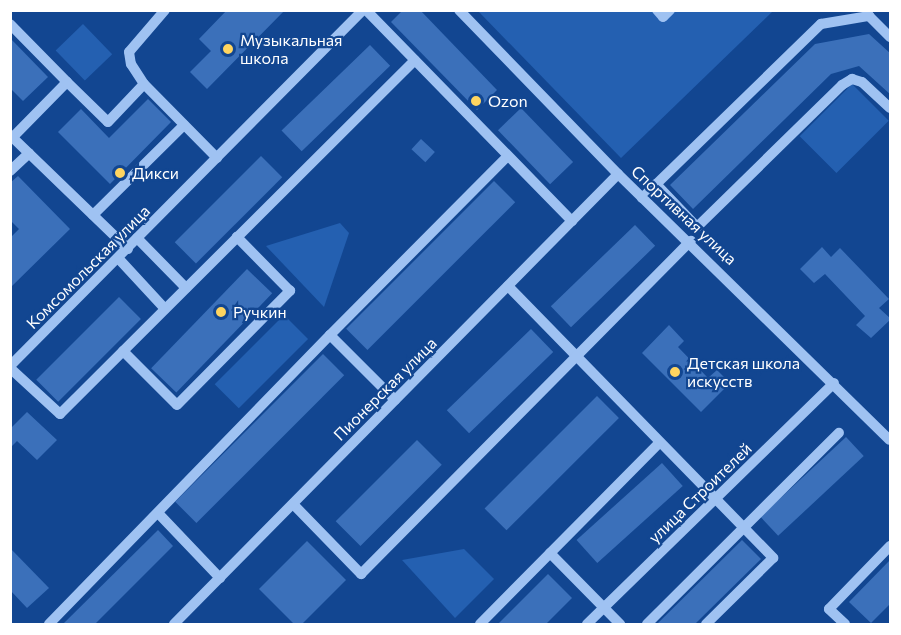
<!DOCTYPE html>
<html>
<head>
<meta charset="utf-8">
<style>
	body { margin:0 }
	#map { position:relative; width:901px; height:635px; overflow:hidden; background:#124691; font-family:Commissioner,sans-serif }
	div>[style] { position:absolute }
	[style*='--x'] { left:calc(var(--x)*1px); top:calc(var(--y)*1px); width:calc(var(--w)*1px); rotate:calc(var(--a)*1deg) }
	.green>* { inset:0; background:#2460b1; transform-origin:0 0 }
	.building>* { inset:0; background:#3b70ba; transform-origin:0 0 }
	.minor>* { height:10px; margin:-5px; padding:0 5px; transform-origin:5px; border-radius:5px; background:#9fc2f2 }
	.dots>* { width:16px; height:16px; translate:-50% -50%; box-sizing:border-box; border:3px solid #124691; border-radius:50% }
	span { translate:-50% -50%; white-space:nowrap; text-align:center; line-height:1.15; -webkit-text-stroke:4.5px #124691; paint-order:stroke }
	.poi-label { font-size:16px; color:#fff }
	.left { translate:0 -50%; text-align:left }
	.street-label { font-size:16px; color:#fff }
	.frame { position:absolute; inset:0; border:12px solid #fff; pointer-events:none }
</style>
</head>
<body>
<div id="map">
	<div class="green">
		<div style="clip-path:polygon(478px 11px,773px 11px,621px 158px)"></div>
		<div style="left:83px;top:24px;width:42px;height:38px;rotate:46deg"></div>
		<div style="left:852px;top:84px;width:52px;height:74px;rotate:45deg"></div>
		<div style="clip-path:polygon(340px 223px,349px 233px,324px 307px,266px 246px)"></div>
		<div style="left:284px;top:315px;width:34px;height:98px;rotate:45deg"></div>
		<div style="clip-path:polygon(464px 549px,494px 579px,455px 618px,402px 560px)"></div>
	</div>
	<div class="building">
		<div style="clip-path:polygon(227px 10px,285px 10px,207px 89px,190px 72px,211px 51px,199px 39px)"></div>
		<div style="clip-path:polygon(403px 10px,420px 10px,497px 90px,477px 110px,391px 22px)"></div>
		<div style="clip-path:polygon(869px 34px,891px 54px,891px 95px,859px 66px,831px 74px,693px 209px,670px 185px,815px 44px)"></div>
		<div style="clip-path:polygon(10px 38px,48px 77px,23px 101px,10px 88px)"></div>
		<div style="left:370px;top:45px;width:29px;height:123px;rotate:46deg"></div>
		<div style="clip-path:polygon(148px 99px,171px 122px,110px 184px,58px 132px,81px 109px,109px 138px)"></div>
		<div style="left:521px;top:108px;width:75px;height:32px;rotate:46deg"></div>
		<div style="left:421px;top:139px;width:19px;height:14px;rotate:43deg"></div>
		<div style="left:261px;top:156px;width:30px;height:122px;rotate:45deg"></div>
		<div style="clip-path:polygon(18px 176px,70px 229px,10px 288px,10px 238px,19px 229px,10px 220px,10px 183px)"></div>
		<div style="left:494px;top:181px;width:30px;height:209px;rotate:45deg"></div>
		<div style="left:635px;top:225px;width:29px;height:117px;rotate:46deg"></div>
		<div style="clip-path:polygon(822px 247px,831px 257px,840px 248px,889px 299px,879px 308px,891px 319px,871px 338px,856px 325px,865px 316px,825px 274px,814px 283px,800px 269px)"></div>
		<div style="left:247px;top:269px;width:35px;height:138px;rotate:44deg"></div>
		<div style="left:119px;top:297px;width:31px;height:117px;rotate:45deg"></div>
		<div style="clip-path:polygon(669px 325px,684px 341px,678px 347px,708px 378px,717px 370px,730px 383px,701px 412px,642px 353px)"></div>
		<div style="left:531px;top:329px;width:32px;height:117px;rotate:46deg"></div>
		<div style="left:323px;top:354px;width:30px;height:209px;rotate:45deg"></div>
		<div style="left:597px;top:396px;width:31px;height:159px;rotate:45deg"></div>
		<div style="clip-path:polygon(27px 412px,57px 440px,37px 460px,17px 441px,10px 448px,10px 429px)"></div>
		<div style="left:846px;top:437px;width:26px;height:117px;rotate:47deg"></div>
		<div style="left:417px;top:440px;width:35px;height:115px;rotate:45deg"></div>
		<div style="left:662px;top:463px;width:31px;height:115px;rotate:48deg"></div>
		<div style="clip-path:polygon(158px 530px,173px 546px,95px 624px,63px 624px)"></div>
		<div style="clip-path:polygon(742px 540px,761px 559px,695px 624px,657px 624px)"></div>
		<div style="clip-path:polygon(307px 541px,346px 580px,302px 624px,294px 624px,259px 589px)"></div>
		<div style="clip-path:polygon(10px 548px,49px 588px,27px 608px,10px 590px)"></div>
		<div style="clip-path:polygon(891px 559px,891px 603px,871px 623px,849px 602px)"></div>
		<div style="clip-path:polygon(548px 574px,572px 598px,546px 624px,498px 624px)"></div>
	</div>
	<div class="minor">
		<div style="--x:165;--y:10;--w:55;--a:130.6"></div>
		<div style="--x:129;--y:52;--w:12;--a:81"></div>
		<div style="--x:131;--y:64;--w:24;--a:57"></div>
		<div style="--x:144;--y:84;--w:104;--a:45.4"></div>
		<div style="--x:366;--y:10;--w:295;--a:45.7"></div>
		<div style="--x:459;--y:10;--w:228;--a:45.9"></div>
		<div style="--x:618;--y:174;--w:380;--a:44.4"></div>
		<div style="--x:657;--y:10;--w:9;--a:49"></div>
		<div style="--x:663;--y:17;--w:10;--a:-45"></div>
		<div style="--x:869;--y:16;--w:30;--a:45"></div>
		<div style="--x:10;--y:24;--w:81;--a:45.5"></div>
		<div style="--x:10;--y:135;--w:164;--a:44"></div>
		<div style="--x:13;--y:137;--w:77;--a:-45.5"></div>
		<div style="--x:67;--y:82;--w:57;--a:44.3"></div>
		<div style="--x:108;--y:122;--w:52;--a:-46.5"></div>
		<div style="--x:10;--y:171;--w:26;--a:-43"></div>
		<div style="--x:656;--y:184;--w:59;--a:46.4"></div>
		<div style="--x:697;--y:227;--w:203;--a:-44.4"></div>
		<div style="--x:842;--y:85;--w:12;--a:-31"></div>
		<div style="--x:852;--y:79;--w:10;--a:17"></div>
		<div style="--x:862;--y:82;--w:38;--a:43"></div>
		<div style="--x:642;--y:198;--w:250;--a:-44.2"></div>
		<div style="--x:821;--y:24;--w:49;--a:-9.5"></div>
		<div style="--x:93;--y:215;--w:128;--a:-44.7"></div>
		<div style="--x:137;--y:238;--w:70;--a:45.6"></div>
		<div style="--x:118;--y:258;--w:69;--a:47.3"></div>
		<div style="--x:508;--y:286;--w:380;--a:45.7"></div>
		<div style="--x:773;--y:558;--w:94;--a:135.4"></div>
		<div style="--x:330;--y:335;--w:252;--a:-45.2"></div>
		<div style="--x:123;--y:351;--w:76;--a:45"></div>
		<div style="--x:177;--y:405;--w:161;--a:-45.3"></div>
		<div style="--x:290;--y:291;--w:76;--a:-134.5"></div>
		<div style="--x:10;--y:366;--w:501;--a:-45.24"></div>
		<div style="--x:10;--y:368;--w:68;--a:42.6"></div>
		<div style="--x:60;--y:414;--w:501;--a:-44.92"></div>
		<div style="--x:293;--y:504;--w:98;--a:45.8"></div>
		<div style="--x:361;--y:574;--w:469;--a:-45.3"></div>
		<div style="--x:158;--y:513;--w:90;--a:46.4"></div>
		<div style="--x:550;--y:553;--w:100;--a:45.4"></div>
		<div style="--x:49;--y:624;--w:403;--a:-45.8"></div>
		<div style="--x:330;--y:335;--w:92;--a:45"></div>
		<div style="--x:174;--y:624;--w:632;--a:-45.38"></div>
		<div style="--x:480;--y:624;--w:255;--a:-45.3"></div>
		<div style="--x:587;--y:624;--w:345;--a:-44.3"></div>
		<div style="--x:647;--y:624;--w:271;--a:-44.9"></div>
		<div style="--x:845;--y:624;--w:22;--a:-137"></div>
		<div style="--x:829;--y:609;--w:88;--a:-45.9"></div>
	</div>
	<div class="dots">
		<div style="left:228px;top:49px;background:#ffd560"></div>
		<div style="left:476px;top:101px;background:#ffd560"></div>
		<div style="left:120px;top:173px;background:#ffd560"></div>
		<div style="left:221px;top:312px;background:#ffd560"></div>
		<div style="left:675px;top:372px;background:#ffd560"></div>
	</div>
	<div class="poi-label">
		<span class="left" style="left:240px;top:49px">Музыкальная<br>школа</span>
		<span class="left" style="left:488px;top:101px">Ozon</span>
		<span class="left" style="left:132px;top:173px">Дикси</span>
		<span class="left" style="left:233px;top:312px">Ручкин</span>
		<span class="left" style="left:687px;top:372px">Детская школа<br>искусств</span>
	</div>
	<div class="street-label">
		<span style="left:684px;top:215px;rotate:43deg">Спортивная улица</span>
		<span style="left:88px;top:267px;rotate:-45deg">Комсомольская улица</span>
		<span style="left:385px;top:389px;rotate:-45deg">Пионерская улица</span>
		<span style="left:700px;top:493px;rotate:-44deg">улица Строителей</span>
	</div>
	<div class="frame"></div>
</div>
</body>
</html>
